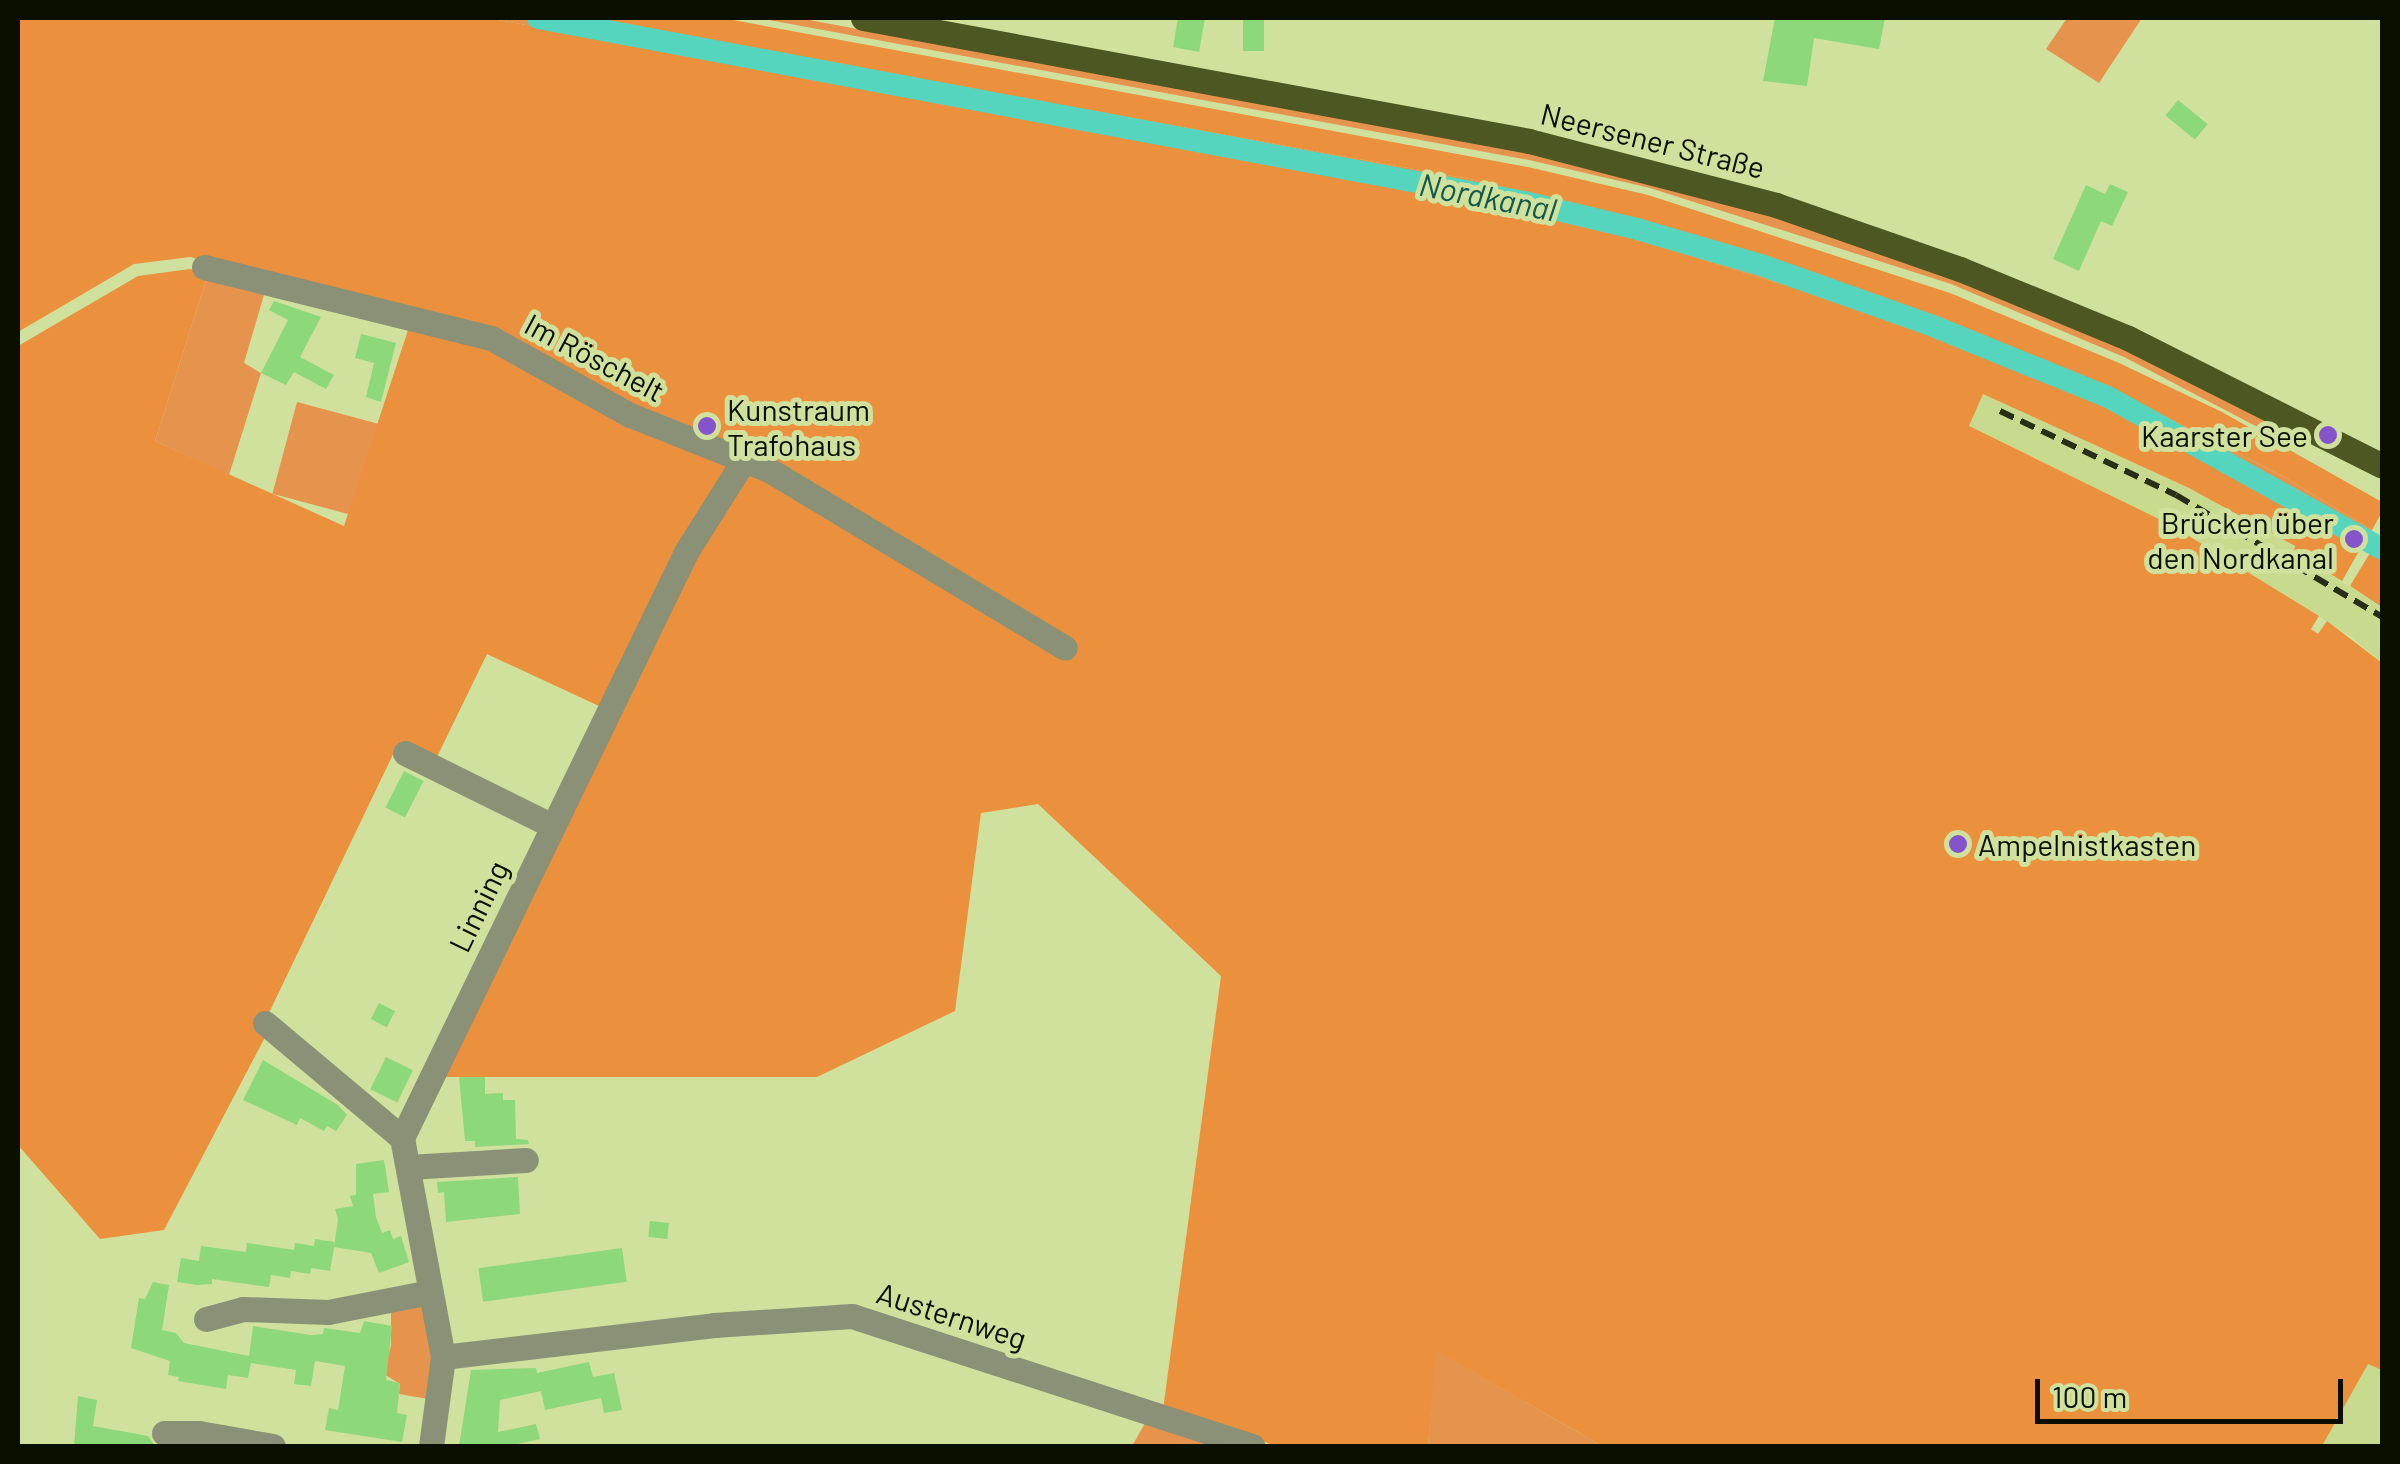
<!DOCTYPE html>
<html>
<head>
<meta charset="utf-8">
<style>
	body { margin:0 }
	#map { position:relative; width:2400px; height:1464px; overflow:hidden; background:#d0e19d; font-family:Barlow,sans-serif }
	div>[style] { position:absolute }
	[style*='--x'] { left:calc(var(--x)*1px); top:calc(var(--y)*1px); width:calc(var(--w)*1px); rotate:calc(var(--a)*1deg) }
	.built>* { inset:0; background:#c8da8e }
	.green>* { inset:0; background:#e6944d; transform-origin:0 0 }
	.forest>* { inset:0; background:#eb903c }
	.canal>* { height:22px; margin:-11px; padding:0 11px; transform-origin:11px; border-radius:11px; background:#55d5be }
	.building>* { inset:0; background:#8dd87b; transform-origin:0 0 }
	.minor>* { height:25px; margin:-12.5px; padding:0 12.5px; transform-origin:12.5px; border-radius:12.5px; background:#8a9176 }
	.major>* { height:25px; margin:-12.5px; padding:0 12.5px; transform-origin:12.5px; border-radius:12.5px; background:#4c5722 }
	.rail>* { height:6px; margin-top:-3px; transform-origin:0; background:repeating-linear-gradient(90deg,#282f18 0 15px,transparent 0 23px) }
	.dots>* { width:28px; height:28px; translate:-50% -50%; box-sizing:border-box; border:5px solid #d0e19d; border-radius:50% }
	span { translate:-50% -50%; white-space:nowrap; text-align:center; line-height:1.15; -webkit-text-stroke:10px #d0e19d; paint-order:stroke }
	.street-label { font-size:30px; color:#0a0f00 }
	.poi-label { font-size:30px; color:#0a0f00 }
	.left { translate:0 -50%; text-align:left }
	.right { translate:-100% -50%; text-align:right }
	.water-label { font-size:32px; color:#125a4f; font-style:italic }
	.frame { position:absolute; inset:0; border:20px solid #0a0f00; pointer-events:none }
	.scale { position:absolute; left:2035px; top:1379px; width:308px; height:45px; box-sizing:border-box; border:5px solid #0a0f00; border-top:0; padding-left:12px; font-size:30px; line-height:35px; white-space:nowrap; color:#0a0f00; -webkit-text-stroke:8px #d0e19d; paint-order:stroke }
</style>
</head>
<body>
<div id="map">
	<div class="built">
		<div style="clip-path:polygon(1983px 394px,2189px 488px,2295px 547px,2295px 553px,2382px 607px,2382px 663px,2352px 637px,2171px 525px,1968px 427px)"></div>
		<div style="clip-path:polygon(2368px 1363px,2382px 1370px,2382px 1446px,2322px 1446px)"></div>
	</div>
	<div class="green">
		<div style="clip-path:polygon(487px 18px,580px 18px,1475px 180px,1578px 205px,1891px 301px,2115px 391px,2281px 475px,2372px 530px,2363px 544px,2168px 435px,2033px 373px,1900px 321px,1601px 228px,1150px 138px)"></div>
		<div style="clip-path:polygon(758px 18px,798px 18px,1530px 153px,1771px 215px,1956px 279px,2128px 350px,2273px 422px,2292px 445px,2124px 357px,1951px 284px,1650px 188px,1529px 160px)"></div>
		<div style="clip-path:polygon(2067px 18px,2142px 18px,2099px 83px,2046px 49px)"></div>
		<div style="clip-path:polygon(208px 274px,266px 288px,244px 363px,261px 373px,229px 475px,155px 441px)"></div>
		<div style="left:297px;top:402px;width:84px;height:95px;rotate:15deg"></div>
		<div style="clip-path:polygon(391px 1304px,422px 1306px,433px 1363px,428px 1399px,399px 1394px,400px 1384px,384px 1374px,391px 1345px)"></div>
		<div style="clip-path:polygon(1435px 1350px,1602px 1446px,1428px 1446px)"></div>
		<div style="clip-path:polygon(1148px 1418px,1237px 1446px,1132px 1446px)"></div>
	</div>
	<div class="forest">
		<div style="clip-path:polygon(18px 18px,487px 18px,1150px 138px,1601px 228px,1900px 321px,2033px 373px,2168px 435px,2363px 544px,2342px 581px,2294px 552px,2295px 546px,2189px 488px,1983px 394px,1969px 426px,2171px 525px,2319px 616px,2311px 629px,2318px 634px,2327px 621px,2382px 663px,2382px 1370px,2368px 1364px,2322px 1446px,1602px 1446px,1436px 1351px,1428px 1446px,1277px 1446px,1163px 1410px,1221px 976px,1038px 804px,981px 813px,955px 1011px,817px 1077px,441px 1077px,601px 707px,487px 654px,435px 761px,398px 744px,267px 1017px,274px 1020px,164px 1230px,100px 1239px,18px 1145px,18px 346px,138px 276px,190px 269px,208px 274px,155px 441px,344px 526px,410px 324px,487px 344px,633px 410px,493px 333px,190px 257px,134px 264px,18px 332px)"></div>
		<div style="clip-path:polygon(580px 18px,722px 18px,1528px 167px,1648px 195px,1950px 293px,2119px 363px,2222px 412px,2382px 502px,2382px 512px,2372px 530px,2281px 475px,2115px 391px,1891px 301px,1578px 205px,1475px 180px)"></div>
		<div style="clip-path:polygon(2382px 533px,2382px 607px,2350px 586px)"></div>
	</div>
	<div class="canal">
		<div style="--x:538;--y:18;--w:1003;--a:10.57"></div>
		<div style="--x:1524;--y:202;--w:116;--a:13.4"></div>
		<div style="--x:1637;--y:229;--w:129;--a:16.2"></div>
		<div style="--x:1761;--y:265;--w:182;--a:19.5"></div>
		<div style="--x:1933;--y:326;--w:189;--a:22.1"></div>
		<div style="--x:2108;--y:397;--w:313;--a:29"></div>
	</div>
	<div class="building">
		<div style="clip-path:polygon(1178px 18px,1205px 18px,1199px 52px,1173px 47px)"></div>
		<div style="left:1243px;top:18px;width:21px;height:33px"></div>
		<div style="clip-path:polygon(1775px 18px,1885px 18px,1879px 49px,1814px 38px,1807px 86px,1763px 81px)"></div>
		<div style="left:2178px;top:100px;width:38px;height:20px;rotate:39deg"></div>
		<div style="clip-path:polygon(2110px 184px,2128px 192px,2112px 226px,2101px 221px,2079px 271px,2053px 259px,2086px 185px,2105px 194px)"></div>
		<div style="clip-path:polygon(274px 301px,321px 317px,300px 357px,334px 375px,326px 389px,294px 372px,286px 385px,261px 373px,288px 320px,269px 310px)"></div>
		<div style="clip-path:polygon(361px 334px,396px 343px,381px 402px,366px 397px,374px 363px,355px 358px)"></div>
		<div style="left:404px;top:771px;width:22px;height:41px;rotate:27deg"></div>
		<div style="left:379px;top:1003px;width:18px;height:18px;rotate:27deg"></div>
		<div style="left:386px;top:1057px;width:30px;height:36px;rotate:26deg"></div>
		<div style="clip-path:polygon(263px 1060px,338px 1105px,347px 1115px,336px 1131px,327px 1126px,324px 1131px,300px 1118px,297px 1125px,243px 1100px)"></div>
		<div style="clip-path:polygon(459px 1077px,485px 1077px,485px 1094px,503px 1093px,503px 1100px,515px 1100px,516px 1139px,528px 1140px,529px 1144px,475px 1147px,475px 1141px,465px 1141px)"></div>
		<div style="clip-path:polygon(384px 1160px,389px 1192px,373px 1194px,376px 1217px,382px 1233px,390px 1230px,393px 1239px,401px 1236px,409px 1262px,379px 1273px,371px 1253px,334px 1247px,338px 1219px,335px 1209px,353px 1206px,350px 1196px,356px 1195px,356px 1164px)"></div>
		<div style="clip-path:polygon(518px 1177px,520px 1214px,446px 1222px,444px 1192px,438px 1193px,437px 1182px)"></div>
		<div style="left:650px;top:1221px;width:19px;height:16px;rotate:6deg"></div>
		<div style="clip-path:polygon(315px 1239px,335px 1242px,330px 1271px,311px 1268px,310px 1274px,291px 1271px,290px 1278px,271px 1275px,269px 1287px,212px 1279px,212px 1284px,197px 1285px,177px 1282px,181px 1258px,199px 1261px,201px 1246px,246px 1252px,247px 1243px,294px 1250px,295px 1243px,314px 1246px)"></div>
		<div style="left:622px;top:1248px;width:34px;height:145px;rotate:82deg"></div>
		<div style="clip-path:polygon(153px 1282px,169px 1285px,162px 1330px,176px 1333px,184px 1343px,249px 1356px,253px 1326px,311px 1335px,323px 1334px,324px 1328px,360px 1333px,364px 1321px,392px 1326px,386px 1380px,400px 1383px,397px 1413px,407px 1415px,402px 1442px,325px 1430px,329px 1408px,338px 1410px,345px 1366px,315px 1361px,311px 1386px,294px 1384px,296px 1370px,251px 1363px,248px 1378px,228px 1375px,226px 1389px,178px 1381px,179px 1377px,168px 1375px,170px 1361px,131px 1348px,139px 1298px,145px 1299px)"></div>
		<div style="clip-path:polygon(589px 1362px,593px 1377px,614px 1373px,622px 1410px,604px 1413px,601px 1398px,545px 1410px,541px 1391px,500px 1400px,498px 1432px,536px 1424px,540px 1439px,509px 1446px,459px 1446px,471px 1370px,536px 1368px,537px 1373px)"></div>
		<div style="clip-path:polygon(78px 1396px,97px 1400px,93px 1426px,148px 1436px,155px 1446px,74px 1446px)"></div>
	</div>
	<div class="minor">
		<div style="--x:204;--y:267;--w:296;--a:13.9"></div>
		<div style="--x:491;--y:338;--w:159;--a:29"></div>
		<div style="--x:630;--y:415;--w:149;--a:21.6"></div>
		<div style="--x:769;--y:470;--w:345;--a:31"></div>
		<div style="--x:405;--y:753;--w:165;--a:26.3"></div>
		<div style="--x:265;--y:1023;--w:179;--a:40"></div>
		<div style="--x:408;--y:1167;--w:118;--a:-3.4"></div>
		<div style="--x:206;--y:1319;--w:38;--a:-15"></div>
		<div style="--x:243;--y:1309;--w:85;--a:2"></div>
		<div style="--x:328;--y:1312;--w:104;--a:-11.1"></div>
		<div style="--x:443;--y:1357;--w:273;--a:-6.7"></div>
		<div style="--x:714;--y:1325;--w:138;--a:-3.7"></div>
		<div style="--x:852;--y:1316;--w:421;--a:18"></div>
		<div style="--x:164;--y:1433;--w:35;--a:0"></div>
		<div style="--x:199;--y:1433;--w:75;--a:10"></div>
		<div style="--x:431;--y:1446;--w:90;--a:-82.3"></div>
		<div style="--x:443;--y:1357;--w:223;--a:-100.6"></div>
		<div style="--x:402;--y:1138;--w:651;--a:-64.14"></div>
		<div style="--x:686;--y:552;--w:109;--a:-57.8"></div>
	</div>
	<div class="major">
		<div style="--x:863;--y:18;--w:677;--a:10.46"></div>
		<div style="--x:1529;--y:141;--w:255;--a:14.5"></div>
		<div style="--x:1776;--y:205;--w:195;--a:19.2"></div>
		<div style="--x:1960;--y:269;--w:182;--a:22.3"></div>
		<div style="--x:2128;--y:338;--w:284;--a:26.7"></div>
	</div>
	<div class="rail">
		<div style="--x:2000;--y:411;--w:195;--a:25.5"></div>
		<div style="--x:2176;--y:495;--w:239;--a:30.6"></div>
	</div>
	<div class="dots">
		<div style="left:707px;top:426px;background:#8553cb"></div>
		<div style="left:2328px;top:435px;background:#8553cb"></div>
		<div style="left:2354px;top:539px;background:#8553cb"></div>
		<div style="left:1958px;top:844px;background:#8553cb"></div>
	</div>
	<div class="street-label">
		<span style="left:1653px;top:140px;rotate:14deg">Neersener Straße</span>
		<span style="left:595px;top:357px;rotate:28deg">Im Röschelt</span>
		<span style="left:478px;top:906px;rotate:-64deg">Linning</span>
		<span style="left:952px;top:1315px;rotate:18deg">Austernweg</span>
	</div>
	<div class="poi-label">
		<span class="left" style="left:727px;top:426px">Kunstraum<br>Trafohaus</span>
		<span class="right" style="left:2308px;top:435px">Kaarster See</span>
		<span class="right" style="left:2334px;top:539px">Brücken über<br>den Nordkanal</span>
		<span class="left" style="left:1978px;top:844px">Ampelnistkasten</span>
	</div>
	<div class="water-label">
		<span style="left:1488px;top:196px;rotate:11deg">Nordkanal</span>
	</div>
	<div class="frame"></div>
	<div class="scale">100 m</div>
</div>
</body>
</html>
